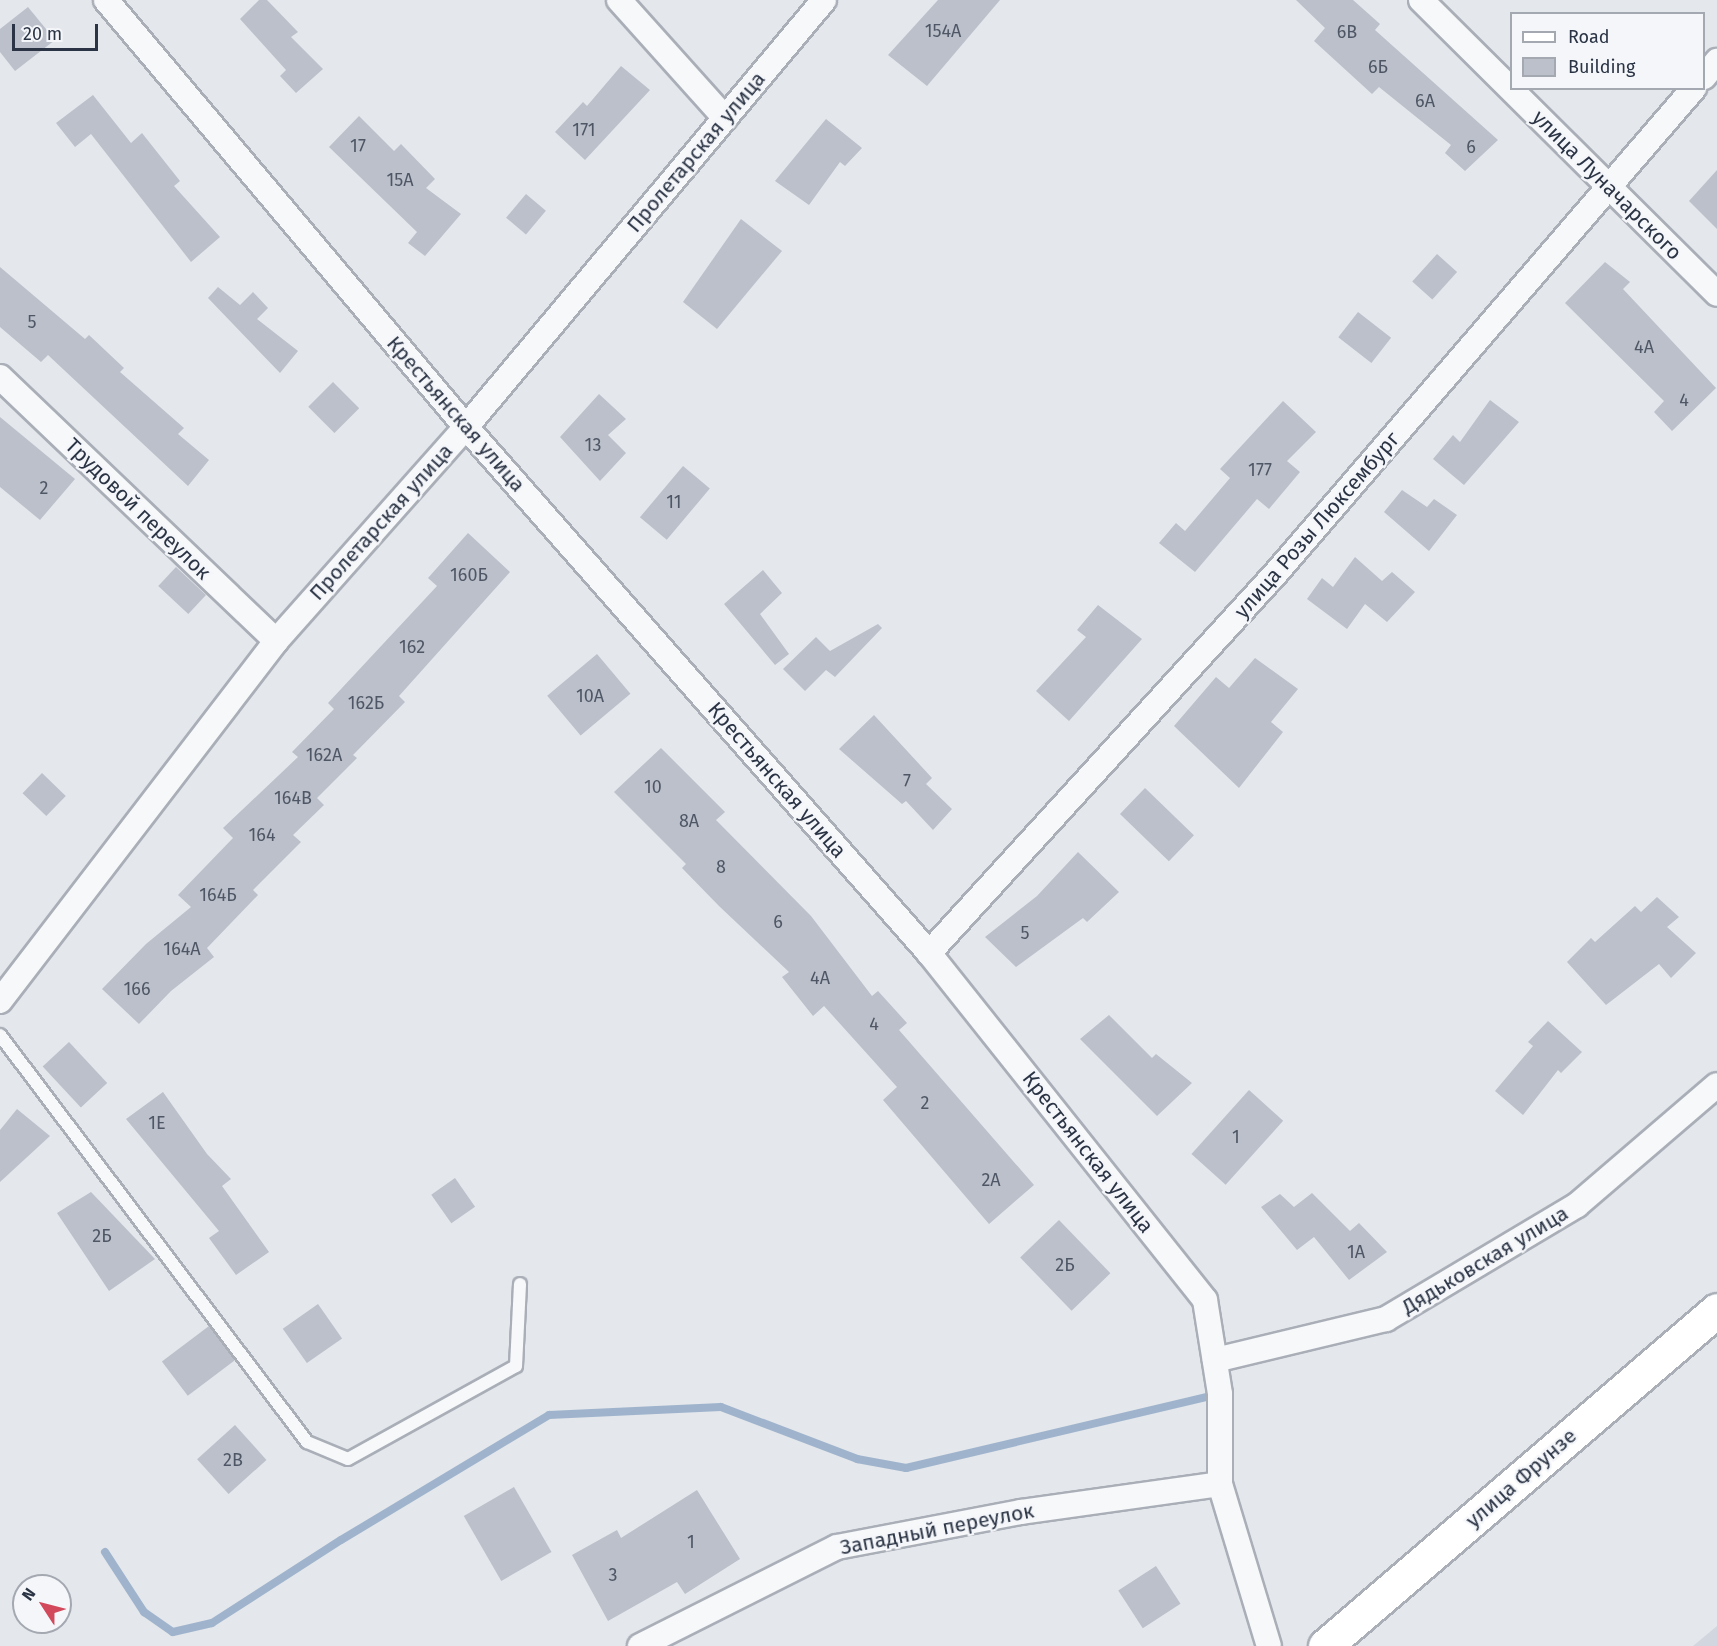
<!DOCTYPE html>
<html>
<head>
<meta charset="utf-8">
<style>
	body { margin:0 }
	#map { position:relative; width:1717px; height:1646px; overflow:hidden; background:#e4e7ec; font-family:"Fira Sans",sans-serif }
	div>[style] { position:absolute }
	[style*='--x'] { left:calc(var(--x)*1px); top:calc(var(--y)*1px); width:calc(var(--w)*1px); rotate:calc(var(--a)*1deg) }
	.built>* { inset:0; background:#d2d6de }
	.stream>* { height:8px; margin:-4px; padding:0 4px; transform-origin:4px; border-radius:4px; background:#9fb4cc }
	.building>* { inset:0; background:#bbc0ca; transform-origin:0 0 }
	.roads { filter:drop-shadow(2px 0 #a9aeb7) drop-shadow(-2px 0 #a9aeb7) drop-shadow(0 2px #a9aeb7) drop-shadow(0 -2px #a9aeb7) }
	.lane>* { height:12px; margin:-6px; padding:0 6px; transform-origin:6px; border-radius:6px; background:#f7f8fa }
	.street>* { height:24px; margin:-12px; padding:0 12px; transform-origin:12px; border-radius:12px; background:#f7f8fa }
	.primary>* { height:33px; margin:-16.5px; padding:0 16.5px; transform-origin:16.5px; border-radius:16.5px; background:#fff }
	span { translate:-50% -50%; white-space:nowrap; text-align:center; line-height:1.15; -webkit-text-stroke:4.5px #f4f6f9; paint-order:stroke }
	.number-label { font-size:18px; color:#4f5766 }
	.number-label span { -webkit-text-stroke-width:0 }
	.street-label { font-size:21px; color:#2b3445 }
	.legend { position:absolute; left:1510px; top:12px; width:195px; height:78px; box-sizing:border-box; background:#f4f6f9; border:2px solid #a4a8b1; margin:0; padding:8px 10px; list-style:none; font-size:18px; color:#2b3445 }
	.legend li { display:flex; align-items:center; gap:12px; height:30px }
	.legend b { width:30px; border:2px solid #a4a8b1 }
	.north { position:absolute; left:12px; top:1574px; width:60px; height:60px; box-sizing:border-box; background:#f4f6f9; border:2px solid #a4a8b1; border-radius:50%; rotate:306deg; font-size:16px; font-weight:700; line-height:24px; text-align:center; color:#2b3445 }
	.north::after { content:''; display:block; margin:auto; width:21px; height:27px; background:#d1495b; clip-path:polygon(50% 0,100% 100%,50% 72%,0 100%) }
	.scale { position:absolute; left:12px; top:24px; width:86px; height:27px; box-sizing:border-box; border:3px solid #2b3445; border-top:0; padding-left:8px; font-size:18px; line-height:21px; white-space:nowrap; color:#2b3445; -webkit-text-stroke:4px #f4f6f9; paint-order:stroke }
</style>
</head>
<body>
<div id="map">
	<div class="built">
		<div style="clip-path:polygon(1717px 1626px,1717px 1646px,1693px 1646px)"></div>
	</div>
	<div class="stream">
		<div style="--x:105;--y:1552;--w:72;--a:57"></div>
		<div style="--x:144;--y:1612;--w:35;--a:35"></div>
		<div style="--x:173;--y:1632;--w:40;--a:-13"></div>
		<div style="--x:212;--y:1623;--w:153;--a:-32.8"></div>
		<div style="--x:341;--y:1540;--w:243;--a:-31"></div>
		<div style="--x:549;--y:1415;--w:172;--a:-2.7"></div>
		<div style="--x:721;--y:1407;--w:146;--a:20.9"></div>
		<div style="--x:857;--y:1459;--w:50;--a:10.4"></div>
		<div style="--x:906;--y:1468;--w:318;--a:-13.3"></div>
	</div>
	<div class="building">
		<div style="clip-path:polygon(259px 0,267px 0,298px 32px,291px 37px,323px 69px,296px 93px,280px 76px,286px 70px,240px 19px)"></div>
		<div style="clip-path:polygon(938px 0,1000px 0,927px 86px,888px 55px)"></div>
		<div style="clip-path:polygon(1296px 0,1353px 0,1380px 24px,1375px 30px,1498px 140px,1465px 171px,1445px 153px,1451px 145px,1379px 87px,1372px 94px,1314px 41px,1325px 28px)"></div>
		<div style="clip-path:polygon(28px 7px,55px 40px,15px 71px,0 52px,0 29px)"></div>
		<div style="clip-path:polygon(621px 66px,650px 90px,585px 160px,555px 132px,583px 102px,587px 106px)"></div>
		<div style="clip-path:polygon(93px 95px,131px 143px,142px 133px,180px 181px,174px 186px,220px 237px,191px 262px,91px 134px,75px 147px,56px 123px)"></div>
		<div style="clip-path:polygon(359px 116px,394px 151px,401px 144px,435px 179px,426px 188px,461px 214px,425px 256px,408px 243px,417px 232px,329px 147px)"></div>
		<div style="clip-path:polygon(826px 119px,862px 148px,845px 166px,840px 162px,809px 205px,775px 181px)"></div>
		<div style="clip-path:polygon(1717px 170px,1717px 229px,1689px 201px)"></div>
		<div style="left:526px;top:194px;width:26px;height:31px;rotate:40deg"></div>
		<div style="clip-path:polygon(741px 219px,782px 251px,717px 329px,683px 302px)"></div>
		<div style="left:1437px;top:254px;width:27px;height:37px;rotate:42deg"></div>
		<div style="clip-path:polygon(1605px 262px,1630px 282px,1623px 289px,1716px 388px,1672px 431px,1654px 412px,1664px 401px,1565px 303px)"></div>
		<div style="clip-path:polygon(0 267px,85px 339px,89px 335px,124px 368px,120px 372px,184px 428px,178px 434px,209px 460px,188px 486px,48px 355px,41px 362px,0 327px)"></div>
		<div style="clip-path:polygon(218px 287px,240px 305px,253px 292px,268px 308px,257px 319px,298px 351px,280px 373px,208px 298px)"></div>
		<div style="left:1358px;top:312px;width:42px;height:32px;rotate:38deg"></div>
		<div style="left:333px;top:382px;width:37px;height:35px;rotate:45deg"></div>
		<div style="clip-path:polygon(599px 394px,626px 419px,608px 435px,626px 453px,600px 481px,560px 437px)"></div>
		<div style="clip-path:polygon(1490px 400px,1519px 422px,1464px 485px,1433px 459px,1453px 435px,1460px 442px)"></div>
		<div style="clip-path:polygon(1283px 401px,1316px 432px,1287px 461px,1300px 472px,1269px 509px,1257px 499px,1195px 572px,1159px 543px,1176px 523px,1185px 531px,1230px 478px,1220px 469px)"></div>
		<div style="clip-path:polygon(0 417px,75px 479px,40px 520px,0 487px)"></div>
		<div style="left:683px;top:466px;width:35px;height:67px;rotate:40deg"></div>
		<div style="clip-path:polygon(1402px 490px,1427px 507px,1434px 499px,1457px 515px,1429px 551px,1384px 512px)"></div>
		<div style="clip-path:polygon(468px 533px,510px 572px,399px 696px,405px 702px,353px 755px,357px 758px,317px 798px,324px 805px,293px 835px,301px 842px,253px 890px,258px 895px,207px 948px,214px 957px,171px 991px,139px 1024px,102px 989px,146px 944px,191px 907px,178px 895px,233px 838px,223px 828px,298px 757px,292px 752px,334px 709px,328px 703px,437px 586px,428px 578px)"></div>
		<div style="clip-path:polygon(1355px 557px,1382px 581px,1392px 572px,1415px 592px,1387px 622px,1365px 604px,1347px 629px,1307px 599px,1322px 578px,1333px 587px)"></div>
		<div style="left:176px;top:567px;width:41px;height:26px;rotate:43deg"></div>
		<div style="clip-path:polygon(763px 570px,782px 593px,760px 614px,789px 654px,775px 665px,724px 604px)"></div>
		<div style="clip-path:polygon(1098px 605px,1142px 639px,1069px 721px,1036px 691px,1086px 637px,1077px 630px)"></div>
		<div style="clip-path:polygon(878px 624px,882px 628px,835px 677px,826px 670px,805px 691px,783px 669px,816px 637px,830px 651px)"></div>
		<div style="left:597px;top:654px;width:52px;height:65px;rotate:50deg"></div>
		<div style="clip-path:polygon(1255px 658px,1298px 689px,1271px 722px,1283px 732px,1239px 788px,1174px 726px,1216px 677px,1229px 688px)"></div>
		<div style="clip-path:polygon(874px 715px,932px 778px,926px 784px,952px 809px,933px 830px,906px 801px,902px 804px,839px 749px)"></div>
		<div style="clip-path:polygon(661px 748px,725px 812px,716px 820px,811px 916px,872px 996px,878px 991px,907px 1023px,899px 1030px,1034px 1185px,989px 1224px,883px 1100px,897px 1087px,824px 1006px,813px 1016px,782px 977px,789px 972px,719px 906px,682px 868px,686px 864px,614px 792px)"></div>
		<div style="left:42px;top:773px;width:33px;height:28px;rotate:44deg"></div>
		<div style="left:1145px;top:788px;width:68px;height:36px;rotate:44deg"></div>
		<div style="clip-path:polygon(1078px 852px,1119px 892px,1087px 922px,1083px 918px,1016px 967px,985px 937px,1037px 896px)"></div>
		<div style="clip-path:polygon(1657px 897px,1679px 917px,1667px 927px,1696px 953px,1671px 978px,1659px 964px,1606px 1005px,1567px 962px,1591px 938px,1595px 942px,1635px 906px,1641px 912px)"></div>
		<div style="clip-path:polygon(1109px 1015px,1152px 1058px,1156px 1054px,1192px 1083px,1157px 1116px,1080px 1039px)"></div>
		<div style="clip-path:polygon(1548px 1021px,1582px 1052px,1561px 1073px,1558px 1070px,1523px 1115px,1495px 1091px,1533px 1046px,1528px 1042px)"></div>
		<div style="left:69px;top:1042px;width:56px;height:36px;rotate:47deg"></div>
		<div style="left:1249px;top:1090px;width:46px;height:86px;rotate:42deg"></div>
		<div style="clip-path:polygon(163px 1092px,207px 1154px,231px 1179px,222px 1186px,269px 1252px,236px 1275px,209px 1238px,219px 1231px,126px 1119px)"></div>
		<div style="clip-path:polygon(17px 1109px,50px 1136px,0 1182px,0 1130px)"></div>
		<div style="left:455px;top:1178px;width:35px;height:29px;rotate:55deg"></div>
		<div style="clip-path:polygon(91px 1192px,155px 1259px,109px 1291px,57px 1213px)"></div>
		<div style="clip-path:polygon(1312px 1193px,1350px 1231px,1359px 1223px,1387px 1252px,1349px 1280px,1314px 1237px,1297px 1250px,1261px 1207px,1280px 1194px,1294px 1207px)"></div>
		<div style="left:1059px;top:1220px;width:74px;height:54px;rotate:46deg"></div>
		<div style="left:318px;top:1304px;width:42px;height:43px;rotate:55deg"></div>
		<div style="left:209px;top:1326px;width:43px;height:59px;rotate:53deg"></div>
		<div style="left:235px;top:1425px;width:47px;height:51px;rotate:48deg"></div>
		<div style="left:514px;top:1487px;width:75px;height:58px;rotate:60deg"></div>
		<div style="clip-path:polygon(697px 1490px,740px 1559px,685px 1594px,677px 1582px,608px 1621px,572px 1555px,617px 1530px,621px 1538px)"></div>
		<div style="left:1156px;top:1566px;width:45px;height:45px;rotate:57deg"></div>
	</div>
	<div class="roads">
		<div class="lane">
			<div style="--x:0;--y:1035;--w:510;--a:52.97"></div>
			<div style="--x:307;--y:1442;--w:44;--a:22.5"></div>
			<div style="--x:348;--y:1459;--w:192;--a:-29"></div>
			<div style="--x:516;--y:1366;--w:82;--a:-87.2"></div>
		</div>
		<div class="street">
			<div style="--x:106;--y:0;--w:559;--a:49.87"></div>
			<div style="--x:466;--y:427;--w:701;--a:48.64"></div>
			<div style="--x:929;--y:953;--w:443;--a:51.5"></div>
			<div style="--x:1205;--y:1300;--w:95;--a:80.9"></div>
			<div style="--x:1220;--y:1394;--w:90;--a:90"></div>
			<div style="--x:1220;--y:1484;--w:169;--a:73.2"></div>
			<div style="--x:619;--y:0;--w:159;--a:48.1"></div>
			<div style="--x:1421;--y:0;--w:417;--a:44.8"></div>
			<div style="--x:1704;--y:77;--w:21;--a:-51"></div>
			<div style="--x:0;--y:377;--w:382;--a:43.7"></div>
			<div style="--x:929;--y:953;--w:516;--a:-47.59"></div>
			<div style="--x:1277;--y:572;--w:639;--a:-49.25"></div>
			<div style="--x:0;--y:1001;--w:454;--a:-52.5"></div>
			<div style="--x:276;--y:641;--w:286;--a:-48.4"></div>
			<div style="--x:466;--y:427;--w:557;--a:-50.02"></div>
			<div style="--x:1215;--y:1360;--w:176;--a:-13.5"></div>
			<div style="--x:1386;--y:1319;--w:222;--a:-30.8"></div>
			<div style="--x:1577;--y:1205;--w:184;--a:-40.6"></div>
			<div style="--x:640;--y:1646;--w:220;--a:-26.7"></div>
			<div style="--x:837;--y:1547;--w:187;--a:-10.8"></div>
			<div style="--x:1021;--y:1512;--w:201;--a:-8"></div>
		</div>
		<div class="primary">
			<div style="--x:1325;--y:1646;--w:516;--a:-40.6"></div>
		</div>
	</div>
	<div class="number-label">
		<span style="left:943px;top:31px">154А</span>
		<span style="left:1347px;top:32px">6В</span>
		<span style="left:1378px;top:67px">6Б</span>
		<span style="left:1425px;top:101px">6А</span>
		<span style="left:584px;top:130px">171</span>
		<span style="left:358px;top:146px">17</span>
		<span style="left:1471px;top:147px">6</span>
		<span style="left:400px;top:180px">15А</span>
		<span style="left:32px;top:322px">5</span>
		<span style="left:1644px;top:347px">4А</span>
		<span style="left:1684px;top:400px">4</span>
		<span style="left:593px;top:445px">13</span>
		<span style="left:1260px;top:470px">177</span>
		<span style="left:44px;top:488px">2</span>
		<span style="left:674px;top:502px">11</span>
		<span style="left:469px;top:575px">160Б</span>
		<span style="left:412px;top:647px">162</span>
		<span style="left:590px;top:696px">10А</span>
		<span style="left:366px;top:703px">162Б</span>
		<span style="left:324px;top:755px">162А</span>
		<span style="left:907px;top:781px">7</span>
		<span style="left:653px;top:787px">10</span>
		<span style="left:293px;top:798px">164В</span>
		<span style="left:689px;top:821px">8А</span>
		<span style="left:262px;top:835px">164</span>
		<span style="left:721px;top:867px">8</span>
		<span style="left:218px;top:895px">164Б</span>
		<span style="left:778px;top:922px">6</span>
		<span style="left:1025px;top:933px">5</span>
		<span style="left:182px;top:949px">164А</span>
		<span style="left:820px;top:978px">4А</span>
		<span style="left:137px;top:989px">166</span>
		<span style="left:874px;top:1024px">4</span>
		<span style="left:925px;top:1103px">2</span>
		<span style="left:157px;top:1123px">1Е</span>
		<span style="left:1236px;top:1137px">1</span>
		<span style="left:991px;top:1180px">2А</span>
		<span style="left:102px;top:1236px">2Б</span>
		<span style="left:1356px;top:1252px">1А</span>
		<span style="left:1065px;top:1265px">2Б</span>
		<span style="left:233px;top:1460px">2В</span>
		<span style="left:691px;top:1542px">1</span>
		<span style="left:613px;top:1575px">3</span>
	</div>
	<div class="street-label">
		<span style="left:696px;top:152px;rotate:-50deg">Пролетарская улица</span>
		<span style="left:1607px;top:185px;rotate:45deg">улица Луначарского</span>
		<span style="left:456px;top:414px;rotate:49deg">Крестьянская улица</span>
		<span style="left:138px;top:509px;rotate:44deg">Трудовой переулок</span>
		<span style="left:381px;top:522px;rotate:-48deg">Пролетарская улица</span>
		<span style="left:1317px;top:525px;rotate:-49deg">улица Розы Люксембург</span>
		<span style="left:777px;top:780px;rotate:49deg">Крестьянская улица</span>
		<span style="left:1088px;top:1152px;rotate:52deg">Крестьянская улица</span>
		<span style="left:1485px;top:1260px;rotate:-31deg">Дядьковская улица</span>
		<span style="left:1521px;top:1478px;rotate:-41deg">улица Фрунзе</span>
		<span style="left:937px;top:1529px;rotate:-11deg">Западный переулок</span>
	</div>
	<ul class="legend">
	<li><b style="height:8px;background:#fff"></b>Road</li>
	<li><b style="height:16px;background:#bbc0ca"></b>Building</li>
	</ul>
	<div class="north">N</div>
	<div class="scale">20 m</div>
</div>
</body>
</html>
